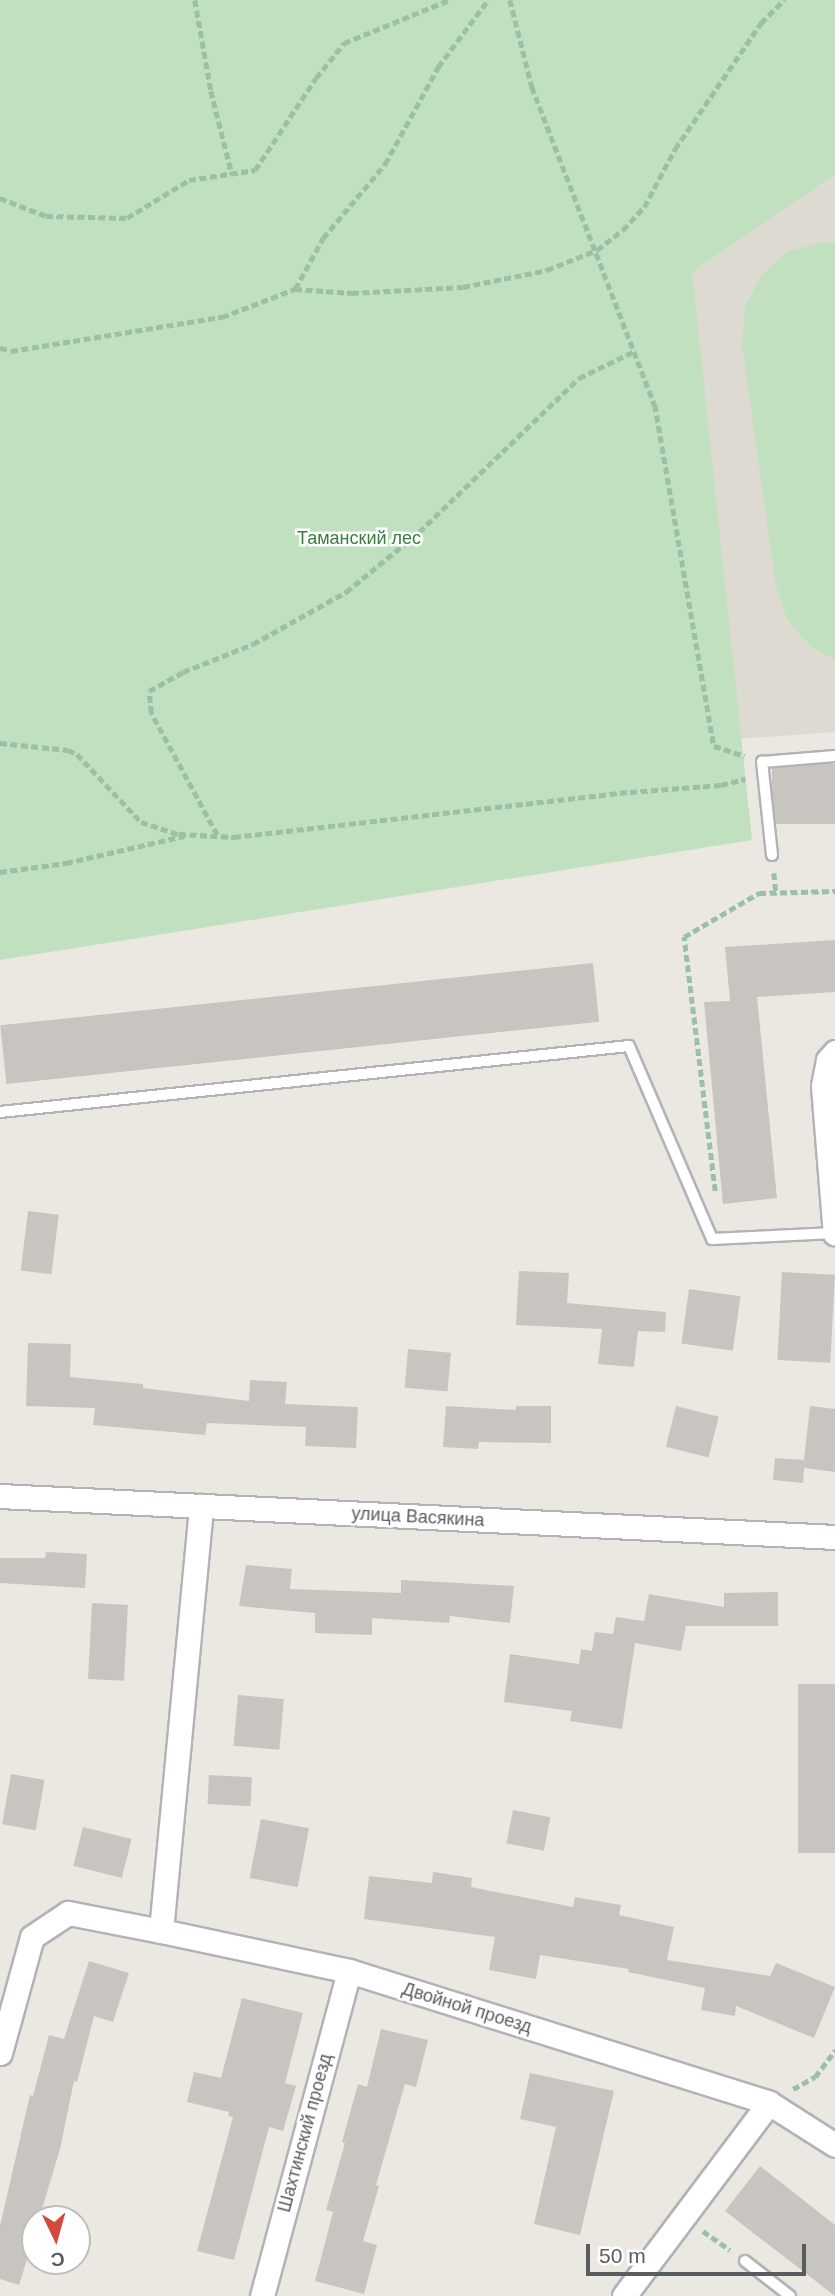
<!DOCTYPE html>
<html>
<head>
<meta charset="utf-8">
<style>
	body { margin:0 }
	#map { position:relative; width:835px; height:2296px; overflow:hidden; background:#ebe8e1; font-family:Helvetica,sans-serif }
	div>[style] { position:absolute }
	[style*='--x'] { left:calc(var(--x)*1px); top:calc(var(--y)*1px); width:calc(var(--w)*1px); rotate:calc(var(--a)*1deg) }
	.education>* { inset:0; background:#dddad2 }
	.green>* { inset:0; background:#c0e0c0 }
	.building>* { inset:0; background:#c8c5c0; transform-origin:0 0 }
	.path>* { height:4.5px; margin-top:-2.25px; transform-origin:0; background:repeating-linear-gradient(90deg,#9ac0a5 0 7px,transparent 0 10.5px) }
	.roads { filter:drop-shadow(2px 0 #b2b3b7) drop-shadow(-2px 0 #b2b3b7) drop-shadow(0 2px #b2b3b7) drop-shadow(0 -2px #b2b3b7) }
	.service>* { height:10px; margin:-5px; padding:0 5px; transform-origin:5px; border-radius:5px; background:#fff }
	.minor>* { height:23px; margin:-11.5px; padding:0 11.5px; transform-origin:11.5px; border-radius:11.5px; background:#fff }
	span { translate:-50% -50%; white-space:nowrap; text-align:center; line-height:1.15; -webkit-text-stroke:5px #fff; paint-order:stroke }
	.park-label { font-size:18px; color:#3d7c40 }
	.street-label { font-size:18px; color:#5a5d60 }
	.north { position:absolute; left:21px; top:2205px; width:70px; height:70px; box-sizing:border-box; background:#fff; border:2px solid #bdbebf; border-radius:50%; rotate:175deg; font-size:19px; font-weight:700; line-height:28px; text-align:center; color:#5a5d60 }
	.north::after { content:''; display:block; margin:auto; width:24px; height:32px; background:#d3493e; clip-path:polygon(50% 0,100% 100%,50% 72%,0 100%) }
	.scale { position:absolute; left:586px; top:2244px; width:220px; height:32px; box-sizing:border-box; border:4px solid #5a5d60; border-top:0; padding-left:9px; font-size:21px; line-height:24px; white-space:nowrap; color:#5a5d60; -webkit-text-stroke:5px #fff; paint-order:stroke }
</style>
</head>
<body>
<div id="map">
	<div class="education">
		<div style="clip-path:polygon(835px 169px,835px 732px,738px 739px,688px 270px)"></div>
	</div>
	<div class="green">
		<div style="clip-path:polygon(0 0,835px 0,835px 174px,692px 272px,752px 840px,0 960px)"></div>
		<div style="clip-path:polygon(822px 242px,835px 243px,835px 659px,811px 647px,787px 619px,776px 586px,742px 344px,745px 307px,761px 276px,787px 252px)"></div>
	</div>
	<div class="building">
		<div style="left:835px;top:764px;width:60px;height:63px;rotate:90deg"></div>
		<div style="clip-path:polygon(835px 940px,835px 992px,757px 997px,777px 1198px,723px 1204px,704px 1002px,730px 1001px,725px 947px)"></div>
		<div style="left:593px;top:963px;width:59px;height:596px;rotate:84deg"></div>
		<div style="left:28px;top:1211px;width:31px;height:60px;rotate:7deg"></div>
		<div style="clip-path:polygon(519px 1271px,569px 1273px,567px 1303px,666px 1312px,665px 1332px,638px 1331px,634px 1367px,598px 1364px,602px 1329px,516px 1325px)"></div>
		<div style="left:782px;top:1272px;width:53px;height:88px;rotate:3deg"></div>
		<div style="left:689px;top:1289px;width:52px;height:55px;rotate:8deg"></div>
		<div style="clip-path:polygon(28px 1343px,71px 1344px,70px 1377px,143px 1384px,143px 1388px,249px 1401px,250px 1380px,287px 1382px,285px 1404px,358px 1407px,356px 1448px,305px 1446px,306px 1427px,207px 1423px,205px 1435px,93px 1425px,95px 1408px,26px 1406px)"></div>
		<div style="left:408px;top:1349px;width:43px;height:39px;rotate:5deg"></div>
		<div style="clip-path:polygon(446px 1406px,516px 1410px,516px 1406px,551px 1406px,551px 1443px,479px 1442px,478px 1449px,443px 1447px)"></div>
		<div style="left:676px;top:1406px;width:44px;height:42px;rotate:14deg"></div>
		<div style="clip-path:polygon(810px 1406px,835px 1409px,835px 1472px,804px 1468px,803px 1483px,773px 1480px,775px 1458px,804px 1460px)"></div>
		<div style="clip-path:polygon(46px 1552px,87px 1554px,85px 1588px,0 1583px,0 1558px,45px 1558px)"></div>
		<div style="clip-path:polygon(246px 1565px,292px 1569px,290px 1589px,401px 1593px,401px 1580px,514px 1586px,510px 1623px,450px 1616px,449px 1623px,372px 1618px,372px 1635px,315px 1633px,315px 1613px,239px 1606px)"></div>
		<div style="clip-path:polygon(778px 1592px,778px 1626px,686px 1626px,681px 1651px,635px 1643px,622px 1729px,570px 1721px,572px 1711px,504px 1702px,510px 1654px,579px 1664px,581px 1649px,592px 1651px,595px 1632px,613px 1634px,616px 1617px,644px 1621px,649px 1594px,724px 1607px,724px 1593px)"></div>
		<div style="left:92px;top:1603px;width:36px;height:76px;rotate:3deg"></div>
		<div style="left:835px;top:1684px;width:169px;height:37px;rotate:90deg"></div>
		<div style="left:238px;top:1695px;width:46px;height:51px;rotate:5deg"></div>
		<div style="left:11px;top:1774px;width:34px;height:51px;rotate:10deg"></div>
		<div style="left:209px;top:1775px;width:43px;height:29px;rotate:3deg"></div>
		<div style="left:513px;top:1810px;width:38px;height:34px;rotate:11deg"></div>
		<div style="left:261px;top:1819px;width:49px;height:60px;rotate:11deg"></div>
		<div style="left:83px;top:1827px;width:50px;height:40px;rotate:14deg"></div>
		<div style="clip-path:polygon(433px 1872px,472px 1878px,471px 1887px,573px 1907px,575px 1897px,621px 1905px,619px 1915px,674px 1927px,667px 1960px,770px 1976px,776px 1963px,835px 1987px,814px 2038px,736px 2006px,735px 2016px,701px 2010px,705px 1988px,628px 1972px,629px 1969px,540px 1955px,536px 1979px,489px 1970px,495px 1937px,364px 1919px,369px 1876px,432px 1883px)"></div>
		<div style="clip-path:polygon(89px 1961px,129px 1973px,113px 2022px,94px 2016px,77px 2082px,74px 2081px,60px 2149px,39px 2219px,35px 2219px,35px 2234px,19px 2285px,0 2279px,0 2226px,30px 2095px,33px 2096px,49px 2035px,64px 2039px)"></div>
		<div style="clip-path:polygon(242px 1998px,303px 2013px,285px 2083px,296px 2086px,283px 2131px,269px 2127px,234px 2260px,197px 2251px,233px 2117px,228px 2116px,229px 2112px,187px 2102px,194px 2072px,221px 2078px)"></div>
		<div style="clip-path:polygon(381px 2029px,428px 2040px,416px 2087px,405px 2084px,376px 2185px,379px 2186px,363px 2241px,377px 2245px,364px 2294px,315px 2281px,333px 2212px,326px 2210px,345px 2143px,342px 2142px,358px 2084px,367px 2087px)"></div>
		<div style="clip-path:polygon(530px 2073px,614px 2091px,580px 2235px,534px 2224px,556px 2127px,520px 2119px)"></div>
		<div style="clip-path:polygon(760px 2166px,835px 2225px,835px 2296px,725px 2211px)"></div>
	</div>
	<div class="path">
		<div style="--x:195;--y:0;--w:92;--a:80"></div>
		<div style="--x:211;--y:91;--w:86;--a:75.8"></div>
		<div style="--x:510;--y:0;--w:90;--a:75.8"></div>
		<div style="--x:532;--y:87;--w:341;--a:68.9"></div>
		<div style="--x:655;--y:405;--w:346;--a:80.2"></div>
		<div style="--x:714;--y:746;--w:32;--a:18"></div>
		<div style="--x:0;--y:198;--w:49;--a:21.4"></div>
		<div style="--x:46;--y:216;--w:81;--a:1.4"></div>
		<div style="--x:127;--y:218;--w:73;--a:-31.5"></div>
		<div style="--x:189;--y:180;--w:67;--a:-8.6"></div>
		<div style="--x:255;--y:170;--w:110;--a:-56.5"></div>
		<div style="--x:316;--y:78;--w:45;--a:-51.3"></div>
		<div style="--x:344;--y:43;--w:113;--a:-22.3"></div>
		<div style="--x:295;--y:289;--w:57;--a:4"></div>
		<div style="--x:352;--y:293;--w:111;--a:-3.1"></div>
		<div style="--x:463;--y:287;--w:86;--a:-11.4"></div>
		<div style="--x:547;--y:270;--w:54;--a:-21.8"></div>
		<div style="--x:597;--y:250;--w:33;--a:-38"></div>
		<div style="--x:623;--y:230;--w:31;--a:-48"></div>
		<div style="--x:644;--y:207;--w:66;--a:-61.9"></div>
		<div style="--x:675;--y:149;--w:153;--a:-55.7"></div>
		<div style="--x:761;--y:23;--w:33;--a:-45"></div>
		<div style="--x:0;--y:348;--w:11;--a:15"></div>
		<div style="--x:11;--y:351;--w:214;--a:-9.2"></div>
		<div style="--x:222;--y:317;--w:78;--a:-21"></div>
		<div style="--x:295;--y:289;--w:58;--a:-61.2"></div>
		<div style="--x:323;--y:238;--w:97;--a:-50"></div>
		<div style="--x:385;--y:164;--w:111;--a:-61.3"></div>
		<div style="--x:438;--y:67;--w:84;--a:-53.3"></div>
		<div style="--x:0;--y:743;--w:68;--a:5.9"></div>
		<div style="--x:68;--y:750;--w:10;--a:24"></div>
		<div style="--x:77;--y:754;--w:93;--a:46.7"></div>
		<div style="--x:141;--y:822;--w:40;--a:18"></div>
		<div style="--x:179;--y:834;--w:55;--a:3.1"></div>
		<div style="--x:234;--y:837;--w:399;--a:-6.5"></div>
		<div style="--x:630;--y:792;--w:91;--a:-4.4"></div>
		<div style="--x:721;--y:785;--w:25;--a:-14"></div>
		<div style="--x:217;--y:835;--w:139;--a:-118.4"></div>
		<div style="--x:151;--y:713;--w:22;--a:-95"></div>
		<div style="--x:149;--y:691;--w:39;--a:-29"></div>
		<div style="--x:183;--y:672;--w:75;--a:-21.8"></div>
		<div style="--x:253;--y:644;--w:107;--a:-29.2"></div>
		<div style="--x:346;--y:592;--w:94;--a:-39.4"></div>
		<div style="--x:419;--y:532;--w:222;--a:-43.9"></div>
		<div style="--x:579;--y:378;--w:62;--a:-25.7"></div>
		<div style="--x:0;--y:872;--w:67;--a:-7.8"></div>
		<div style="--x:66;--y:863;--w:121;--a:-12.9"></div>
		<div style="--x:774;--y:873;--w:20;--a:84"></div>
		<div style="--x:715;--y:1191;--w:256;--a:-97"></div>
		<div style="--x:684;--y:937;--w:87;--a:-30.4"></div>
		<div style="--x:759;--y:893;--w:76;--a:-1.5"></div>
		<div style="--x:793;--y:2089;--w:25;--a:-29"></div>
		<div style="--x:815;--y:2077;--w:34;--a:-53"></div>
		<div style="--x:703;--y:2231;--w:33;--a:35"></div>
	</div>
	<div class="roads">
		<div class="service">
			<div style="--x:772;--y:855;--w:94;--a:-96.1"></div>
			<div style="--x:762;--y:762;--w:73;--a:-4.7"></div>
			<div style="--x:0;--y:1112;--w:632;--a:-5.99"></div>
			<div style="--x:629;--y:1046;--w:210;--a:66.7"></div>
			<div style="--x:712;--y:1239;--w:122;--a:-2.8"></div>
			<div style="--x:745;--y:2261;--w:57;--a:37.9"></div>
		</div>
		<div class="minor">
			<div style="--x:835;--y:1052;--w:11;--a:131"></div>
			<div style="--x:828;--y:1060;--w:26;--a:101"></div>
			<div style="--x:823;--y:1086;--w:148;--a:85.4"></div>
			<div style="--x:0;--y:1496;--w:836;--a:2.81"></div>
			<div style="--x:161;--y:1931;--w:192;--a:12"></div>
			<div style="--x:349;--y:1971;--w:440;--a:17.4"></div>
			<div style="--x:769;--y:2103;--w:78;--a:32.5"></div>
			<div style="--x:0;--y:2053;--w:120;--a:-74.6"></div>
			<div style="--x:32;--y:1937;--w:43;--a:-33.7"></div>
			<div style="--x:68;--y:1913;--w:95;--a:11"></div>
			<div style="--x:161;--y:1931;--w:427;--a:-84.6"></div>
			<div style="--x:262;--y:2296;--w:336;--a:-75"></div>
			<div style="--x:624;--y:2296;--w:241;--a:-53.1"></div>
		</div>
	</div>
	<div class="park-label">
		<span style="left:359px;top:538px">Таманский лес</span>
	</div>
	<div class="street-label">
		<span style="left:418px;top:1517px;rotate:3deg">улица Васякина</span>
		<span style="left:467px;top:2008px;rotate:17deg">Двойной проезд</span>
		<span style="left:305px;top:2133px;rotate:-75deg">Шахтинский проезд</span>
	</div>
	<div class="north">С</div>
	<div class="scale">50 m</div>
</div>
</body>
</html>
